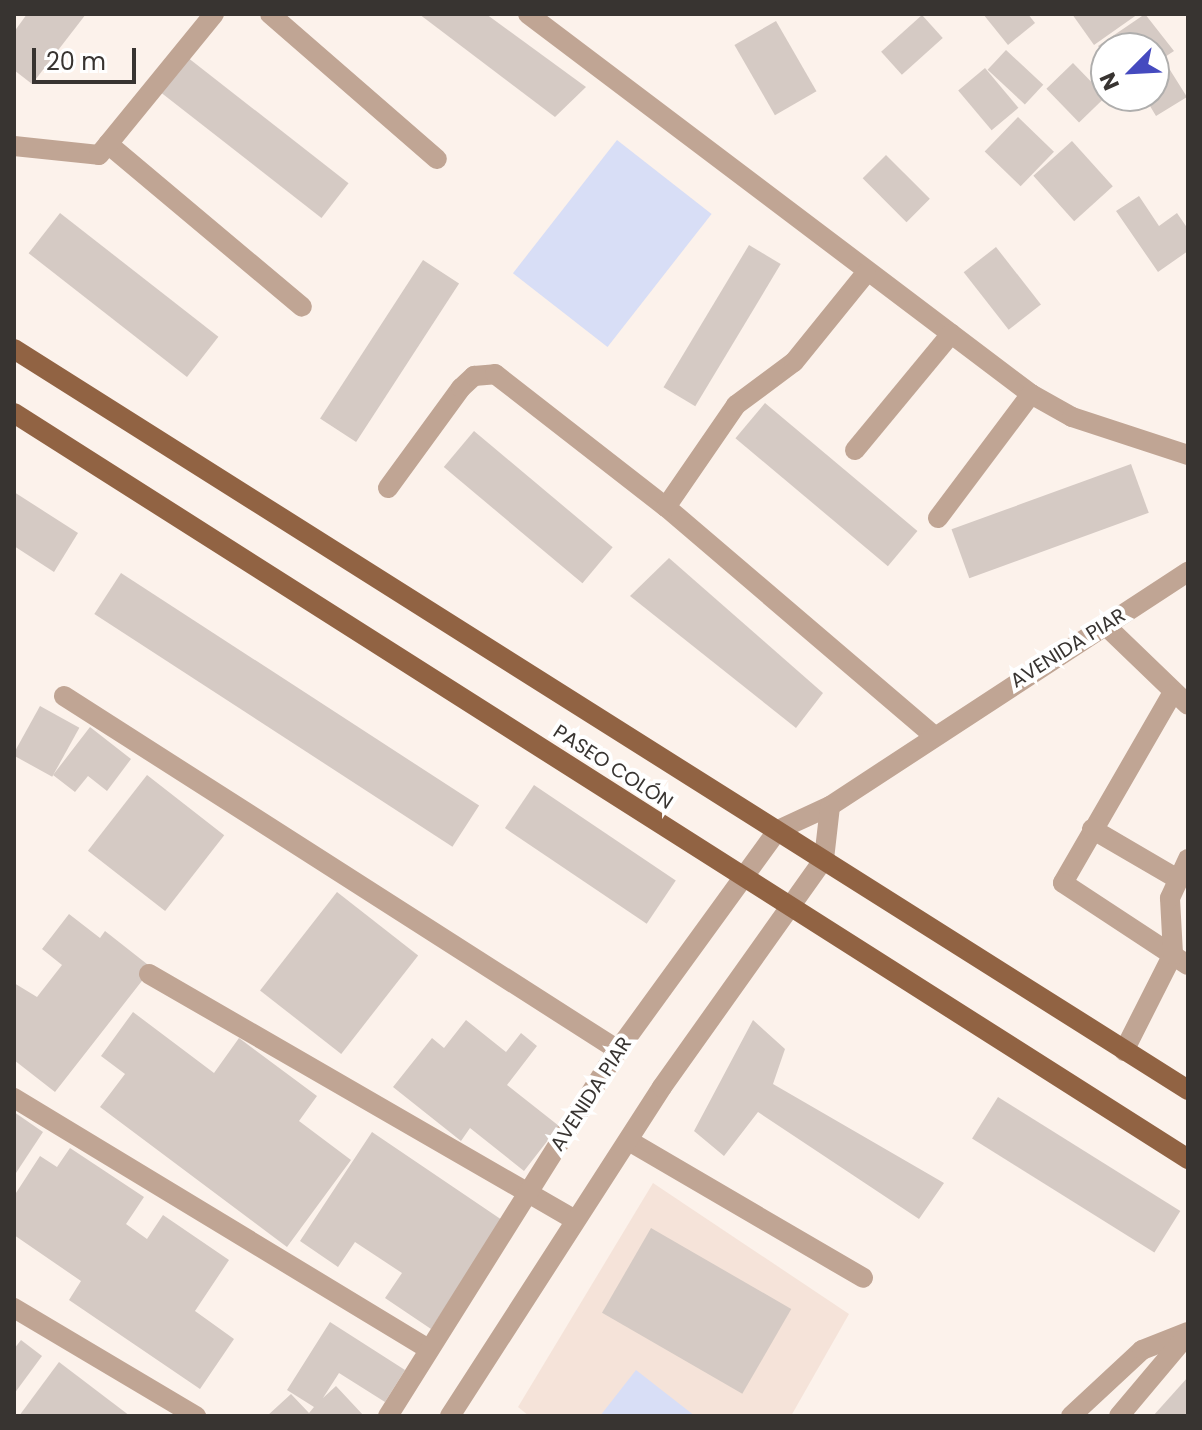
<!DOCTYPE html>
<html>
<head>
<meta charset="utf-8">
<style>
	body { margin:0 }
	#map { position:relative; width:1202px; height:1430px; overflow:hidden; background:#fcf2eb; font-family:Poppins,sans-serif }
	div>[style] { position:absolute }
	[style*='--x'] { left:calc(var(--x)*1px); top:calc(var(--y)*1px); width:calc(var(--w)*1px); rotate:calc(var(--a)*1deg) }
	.built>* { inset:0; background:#f5e3d9 }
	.green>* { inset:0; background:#d8def6; transform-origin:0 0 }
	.building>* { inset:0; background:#d5cac4; transform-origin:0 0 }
	.minor>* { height:20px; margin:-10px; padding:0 10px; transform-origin:10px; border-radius:10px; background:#c0a594 }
	.major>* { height:20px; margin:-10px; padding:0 10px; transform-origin:10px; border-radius:10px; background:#916343 }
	span { translate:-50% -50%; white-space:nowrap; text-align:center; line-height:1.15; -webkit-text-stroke:8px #fff; paint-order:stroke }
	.street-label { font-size:20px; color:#383431 }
	.frame { position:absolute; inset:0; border:16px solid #383431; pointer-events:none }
	.north { position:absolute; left:1090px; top:32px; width:80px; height:80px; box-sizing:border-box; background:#fff; border:2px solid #afaead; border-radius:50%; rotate:246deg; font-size:22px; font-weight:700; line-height:32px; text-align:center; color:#383431 }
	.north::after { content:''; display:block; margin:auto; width:28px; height:36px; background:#454abf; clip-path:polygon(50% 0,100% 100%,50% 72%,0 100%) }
	.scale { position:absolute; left:32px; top:48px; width:104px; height:36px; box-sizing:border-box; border:4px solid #383431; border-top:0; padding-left:10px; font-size:24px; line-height:28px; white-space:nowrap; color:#383431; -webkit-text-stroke:6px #fff; paint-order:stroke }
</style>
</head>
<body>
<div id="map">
	<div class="built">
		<div style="clip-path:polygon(653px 1183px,849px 1314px,791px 1416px,529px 1416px,518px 1407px)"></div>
	</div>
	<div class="green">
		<div style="left:617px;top:140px;width:120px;height:169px;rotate:38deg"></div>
		<div style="clip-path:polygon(636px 1370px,695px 1416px,600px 1416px)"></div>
	</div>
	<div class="building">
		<div style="clip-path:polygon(27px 14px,86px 14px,32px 84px,14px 70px,14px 32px)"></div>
		<div style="clip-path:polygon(419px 14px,486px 14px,586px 87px,555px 117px)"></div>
		<div style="clip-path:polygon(983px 14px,1028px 14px,1035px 23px,1008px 45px)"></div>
		<div style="clip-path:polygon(1072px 14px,1138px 14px,1094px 45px)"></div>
		<div style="clip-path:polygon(1145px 14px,1174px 51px,1154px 64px,1154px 48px,1106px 48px,1106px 57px,1098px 46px)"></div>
		<div style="left:922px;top:15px;width:31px;height:55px;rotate:48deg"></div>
		<div style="left:776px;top:21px;width:81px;height:48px;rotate:60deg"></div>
		<div style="left:1006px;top:50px;width:51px;height:27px;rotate:43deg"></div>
		<div style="left:187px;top:57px;width:205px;height:44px;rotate:38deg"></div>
		<div style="clip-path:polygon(1165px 62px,1187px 97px,1156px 116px,1144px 96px,1154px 96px,1154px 69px)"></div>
		<div style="left:1073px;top:63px;width:47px;height:37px;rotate:46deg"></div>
		<div style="left:985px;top:68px;width:52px;height:35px;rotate:50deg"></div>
		<div style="left:1018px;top:117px;width:50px;height:48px;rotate:44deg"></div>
		<div style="left:1072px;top:141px;width:61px;height:52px;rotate:48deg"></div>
		<div style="left:886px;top:155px;width:62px;height:33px;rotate:45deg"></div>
		<div style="clip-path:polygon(1139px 196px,1159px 226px,1177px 213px,1188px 229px,1188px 251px,1158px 272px,1116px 211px)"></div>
		<div style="left:60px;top:213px;width:201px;height:51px;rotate:38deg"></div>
		<div style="left:749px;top:245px;width:37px;height:166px;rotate:31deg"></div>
		<div style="left:996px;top:247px;width:73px;height:41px;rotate:52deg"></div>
		<div style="left:423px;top:260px;width:43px;height:189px;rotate:33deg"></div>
		<div style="left:765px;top:403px;width:199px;height:46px;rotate:40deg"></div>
		<div style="left:474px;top:431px;width:181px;height:47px;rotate:40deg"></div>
		<div style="left:1131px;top:464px;width:52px;height:191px;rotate:70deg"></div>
		<div style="clip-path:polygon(14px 492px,78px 533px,54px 572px,14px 546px)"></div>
		<div style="clip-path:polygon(669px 558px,823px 693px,796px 728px,630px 596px)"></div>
		<div style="left:121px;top:573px;width:427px;height:49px;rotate:33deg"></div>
		<div style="left:40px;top:706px;width:45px;height:56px;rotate:29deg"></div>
		<div style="clip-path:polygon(90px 727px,131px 759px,107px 791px,88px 776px,75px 792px,53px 775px)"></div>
		<div style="left:147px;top:775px;width:98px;height:96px;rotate:38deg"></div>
		<div style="left:534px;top:785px;width:171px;height:52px;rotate:34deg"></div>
		<div style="left:337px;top:892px;width:103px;height:125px;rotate:38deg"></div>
		<div style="clip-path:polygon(69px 914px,100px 938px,105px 931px,152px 968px,55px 1092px,14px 1060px,14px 983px,37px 997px,62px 965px,42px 949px)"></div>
		<div style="clip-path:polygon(133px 1012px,214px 1073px,239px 1038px,317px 1096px,299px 1121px,351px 1160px,287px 1247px,100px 1107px,125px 1074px,101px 1056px)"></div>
		<div style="clip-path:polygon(466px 1020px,506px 1052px,521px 1033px,537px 1046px,507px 1085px,559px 1126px,524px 1171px,470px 1128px,461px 1141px,393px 1087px,432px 1038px,444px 1048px)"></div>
		<div style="clip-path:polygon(753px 1020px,785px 1049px,773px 1084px,944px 1183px,919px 1219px,758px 1112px,724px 1156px,694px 1131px)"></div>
		<div style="left:998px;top:1097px;width:215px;height:49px;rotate:32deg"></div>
		<div style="clip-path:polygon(14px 1112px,43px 1132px,14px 1176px)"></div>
		<div style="clip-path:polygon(372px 1132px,502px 1220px,431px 1329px,385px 1298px,402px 1273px,355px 1242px,338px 1267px,300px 1241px)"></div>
		<div style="clip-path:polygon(70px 1148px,144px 1197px,126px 1224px,147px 1239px,163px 1215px,229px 1260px,195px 1311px,234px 1339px,200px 1389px,69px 1300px,81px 1281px,14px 1235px,14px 1196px,40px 1156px,57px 1167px)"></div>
		<div style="left:651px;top:1228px;width:162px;height:98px;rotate:30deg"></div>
		<div style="clip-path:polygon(330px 1322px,405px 1370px,385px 1402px,339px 1373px,323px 1398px,336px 1386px,364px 1416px,267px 1416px,291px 1394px,309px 1413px,314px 1407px,287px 1390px)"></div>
		<div style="clip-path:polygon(21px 1340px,42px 1356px,14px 1394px,14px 1349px)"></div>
		<div style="clip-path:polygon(59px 1362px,130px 1416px,19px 1416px)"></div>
		<div style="clip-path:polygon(1188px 1377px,1188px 1416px,1153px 1416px)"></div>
	</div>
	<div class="minor">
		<div style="--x:270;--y:14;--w:221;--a:41"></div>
		<div style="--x:528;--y:14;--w:630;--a:37.07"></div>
		<div style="--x:1031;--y:394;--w:47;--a:29.3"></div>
		<div style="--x:1072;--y:417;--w:122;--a:18.1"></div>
		<div style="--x:108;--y:144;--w:253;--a:40"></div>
		<div style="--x:14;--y:146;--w:85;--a:6"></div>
		<div style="--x:99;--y:155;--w:182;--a:-50.8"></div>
		<div style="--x:855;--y:450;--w:151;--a:-50.4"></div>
		<div style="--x:388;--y:488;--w:124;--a:-53.9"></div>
		<div style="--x:461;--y:388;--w:18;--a:-43"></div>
		<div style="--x:474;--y:376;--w:21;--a:-5"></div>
		<div style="--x:495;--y:374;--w:217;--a:37.9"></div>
		<div style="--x:666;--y:507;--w:351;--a:40.5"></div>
		<div style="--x:666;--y:507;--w:124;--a:-55.5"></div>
		<div style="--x:736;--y:405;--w:72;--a:-36.6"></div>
		<div style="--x:794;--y:362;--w:114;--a:-51"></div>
		<div style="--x:938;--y:518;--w:155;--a:-53.1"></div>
		<div style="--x:1105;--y:625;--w:115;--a:43.9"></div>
		<div style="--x:1172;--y:694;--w:218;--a:120"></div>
		<div style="--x:1063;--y:883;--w:149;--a:33.3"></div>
		<div style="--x:64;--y:696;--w:657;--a:32.58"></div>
		<div style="--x:1092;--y:829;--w:97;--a:30.3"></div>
		<div style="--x:149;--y:974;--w:492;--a:30"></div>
		<div style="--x:1124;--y:1051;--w:109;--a:-63.2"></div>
		<div style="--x:1173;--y:954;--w:56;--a:-93.1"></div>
		<div style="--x:1170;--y:898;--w:43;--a:-65.2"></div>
		<div style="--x:14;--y:1098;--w:485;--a:31.2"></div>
		<div style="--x:629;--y:1141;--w:271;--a:30.3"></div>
		<div style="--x:14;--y:1308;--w:212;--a:30.7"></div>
		<div style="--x:388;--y:1416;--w:432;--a:-57.9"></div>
		<div style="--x:618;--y:1050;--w:272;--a:-54"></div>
		<div style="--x:778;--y:830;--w:57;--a:-24.8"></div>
		<div style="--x:830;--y:806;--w:428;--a:-33.2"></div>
		<div style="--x:450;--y:1416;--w:391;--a:-57.2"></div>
		<div style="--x:662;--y:1087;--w:280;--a:-54.6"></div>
		<div style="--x:824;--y:859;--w:53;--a:-83.5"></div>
		<div style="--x:1071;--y:1416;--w:97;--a:-42.9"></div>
		<div style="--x:1142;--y:1350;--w:49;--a:-21.4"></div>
		<div style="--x:1119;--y:1416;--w:107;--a:-49.9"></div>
	</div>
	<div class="major">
		<div style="--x:14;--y:349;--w:1388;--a:32.26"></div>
		<div style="--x:14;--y:413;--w:1391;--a:32.43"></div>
	</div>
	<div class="street-label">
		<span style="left:1068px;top:648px;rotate:-32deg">AVENIDA PIAR</span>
		<span style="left:613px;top:767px;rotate:33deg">PASEO COLÓN</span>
		<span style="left:591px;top:1094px;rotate:-57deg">AVENIDA PIAR</span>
	</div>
	<div class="frame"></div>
	<div class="north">N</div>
	<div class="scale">20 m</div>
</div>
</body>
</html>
